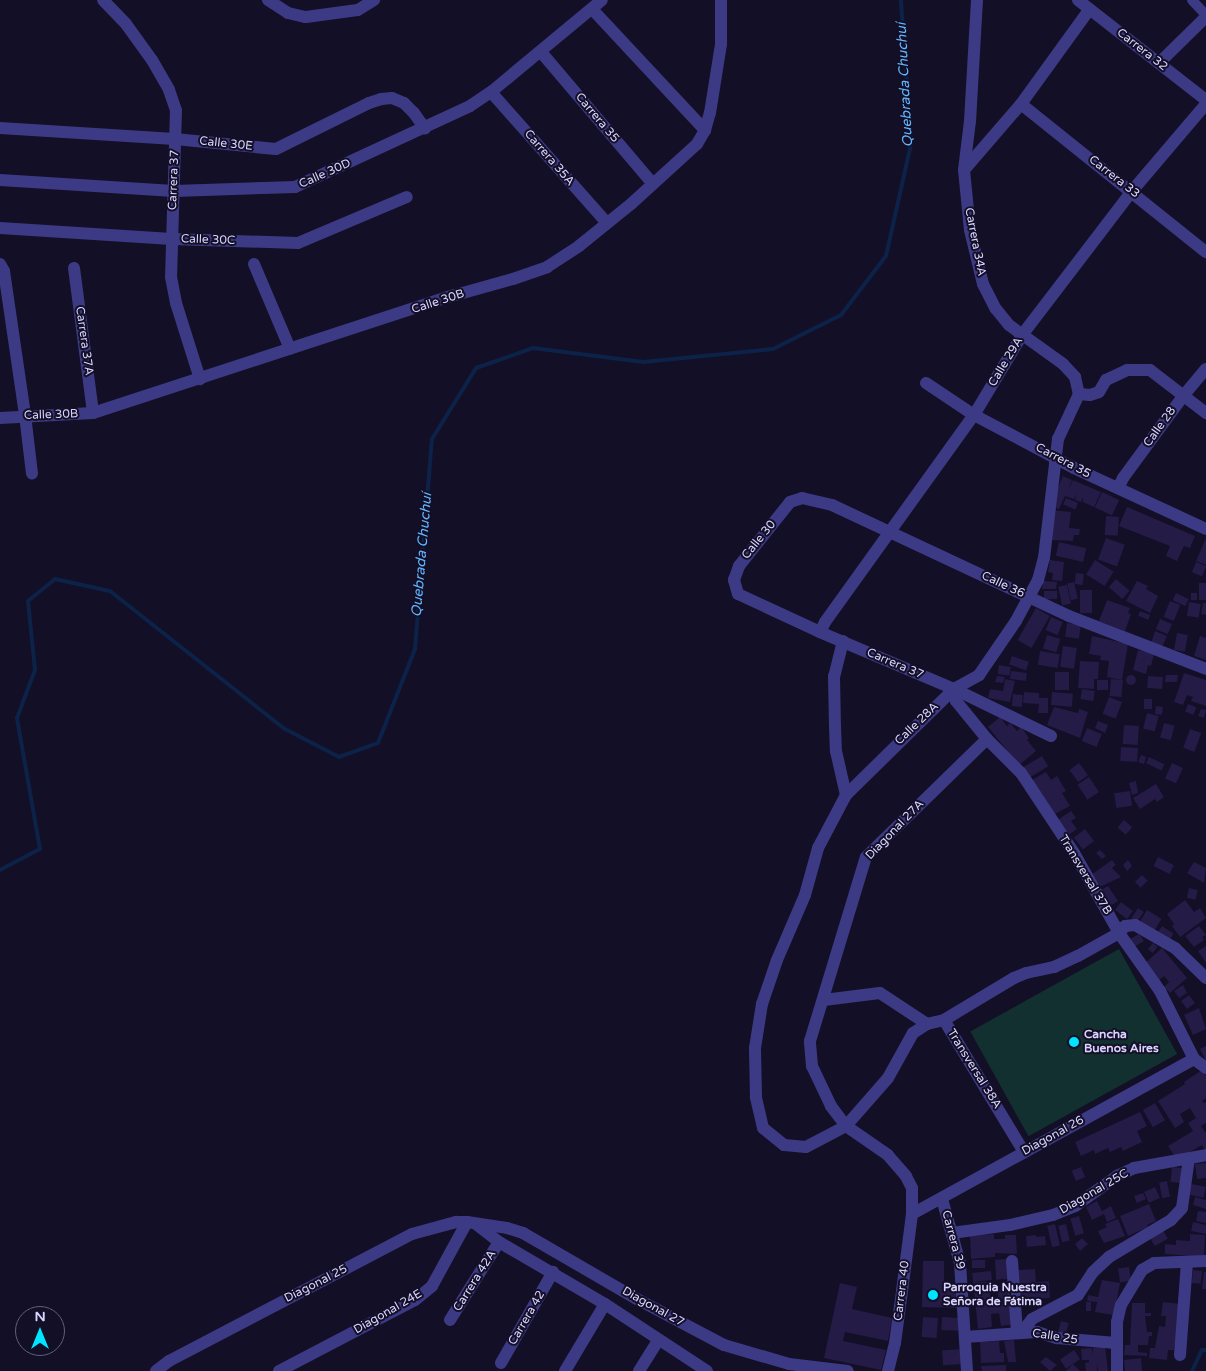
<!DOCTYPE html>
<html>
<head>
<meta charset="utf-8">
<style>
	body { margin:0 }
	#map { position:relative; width:1206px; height:1371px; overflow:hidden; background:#130f26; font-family:"Varela Round",sans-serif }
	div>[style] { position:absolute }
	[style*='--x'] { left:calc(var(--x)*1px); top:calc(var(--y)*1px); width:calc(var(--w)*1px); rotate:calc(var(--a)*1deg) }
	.green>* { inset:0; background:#12302f; transform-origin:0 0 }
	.stream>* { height:4px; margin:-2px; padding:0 2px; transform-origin:2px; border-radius:2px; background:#0c2248 }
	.building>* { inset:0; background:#241b47; transform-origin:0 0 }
	.round { border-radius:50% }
	.pedestrian>* { height:10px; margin:-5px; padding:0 5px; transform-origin:5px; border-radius:5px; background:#3d3a85 }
	.minor>* { height:12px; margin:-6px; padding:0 6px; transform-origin:6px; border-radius:6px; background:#3d3a85 }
	.dots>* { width:14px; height:14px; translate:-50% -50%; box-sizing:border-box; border:2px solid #130f26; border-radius:50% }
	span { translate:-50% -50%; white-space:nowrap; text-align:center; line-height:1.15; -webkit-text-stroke:4px #130f26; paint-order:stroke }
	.street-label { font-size:12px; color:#d9d4ff }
	.poi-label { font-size:12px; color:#d9d4ff; font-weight:700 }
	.left { translate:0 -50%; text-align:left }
	.water-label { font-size:14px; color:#62b6ff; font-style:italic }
	.north { position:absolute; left:15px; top:1306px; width:50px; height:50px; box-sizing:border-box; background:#130f26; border:1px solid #625e7d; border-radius:50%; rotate:0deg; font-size:14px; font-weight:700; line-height:20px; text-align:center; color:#d9d4ff }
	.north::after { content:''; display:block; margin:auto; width:18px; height:22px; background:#00e5ff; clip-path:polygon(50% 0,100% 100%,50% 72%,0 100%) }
</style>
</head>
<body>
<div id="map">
	<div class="green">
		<div style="left:1119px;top:949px;width:120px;height:170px;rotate:61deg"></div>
	</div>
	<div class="stream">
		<div style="--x:0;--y:870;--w:45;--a:-27.7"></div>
		<div style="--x:40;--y:849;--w:133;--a:-100"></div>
		<div style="--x:17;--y:718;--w:51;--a:-69.4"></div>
		<div style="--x:35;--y:670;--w:69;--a:-95.8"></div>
		<div style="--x:28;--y:601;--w:35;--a:-39"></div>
		<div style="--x:55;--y:579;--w:56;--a:12.3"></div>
		<div style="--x:110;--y:591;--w:223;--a:38.3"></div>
		<div style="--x:285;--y:729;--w:61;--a:27.4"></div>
		<div style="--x:339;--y:757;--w:41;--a:-19.7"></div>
		<div style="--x:378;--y:743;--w:101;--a:-68.5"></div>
		<div style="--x:415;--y:649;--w:211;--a:-85.4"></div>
		<div style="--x:432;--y:439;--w:84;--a:-58.2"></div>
		<div style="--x:476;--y:368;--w:60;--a:-19.3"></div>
		<div style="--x:533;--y:348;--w:111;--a:7.3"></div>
		<div style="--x:643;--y:362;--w:131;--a:-5.7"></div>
		<div style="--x:773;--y:349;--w:76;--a:-26.6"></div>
		<div style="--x:841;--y:315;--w:74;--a:-52.7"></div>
		<div style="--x:886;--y:256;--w:115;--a:-77.4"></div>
		<div style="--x:911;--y:144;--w:144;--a:-94"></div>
		<div style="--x:1192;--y:1371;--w:23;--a:-65"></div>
		<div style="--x:1202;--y:1350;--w:4;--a:0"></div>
	</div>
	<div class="building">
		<div style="clip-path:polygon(1063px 476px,1072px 480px,1068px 491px,1073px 480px,1101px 492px,1094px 507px,1083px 502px,1083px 497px,1081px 502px,1075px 500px,1076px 494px,1074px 499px,1065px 496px,1059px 509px,1050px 505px)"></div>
		<div style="left:1102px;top:492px;width:19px;height:17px;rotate:25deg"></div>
		<div style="left:1066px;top:498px;width:13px;height:7px;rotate:23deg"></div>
		<div style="clip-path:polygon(1127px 507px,1195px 536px,1190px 548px,1184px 546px,1177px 561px,1166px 556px,1170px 546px,1119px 526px)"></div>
		<div style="clip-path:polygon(1052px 510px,1071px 512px,1069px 528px,1080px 529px,1079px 535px,1074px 535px,1073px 541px,1050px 540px)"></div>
		<div style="left:1106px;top:516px;width:13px;height:19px;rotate:4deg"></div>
		<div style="left:1106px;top:538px;width:20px;height:23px;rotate:20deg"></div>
		<div style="clip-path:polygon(1206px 538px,1206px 565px,1196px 561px)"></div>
		<div style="left:1059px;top:542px;width:28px;height:14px;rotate:13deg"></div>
		<div style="clip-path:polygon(1050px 560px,1064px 562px,1062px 581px,1052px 580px,1053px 573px,1048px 572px)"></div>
		<div style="left:1095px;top:560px;width:22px;height:17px;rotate:32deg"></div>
		<div style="left:1196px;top:562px;width:11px;height:11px;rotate:22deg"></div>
		<div style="left:1076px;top:573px;width:8px;height:11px;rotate:7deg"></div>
		<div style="left:1116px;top:579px;width:18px;height:11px;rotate:41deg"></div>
		<div style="clip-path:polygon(1043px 581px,1057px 582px,1056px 589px,1042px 589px)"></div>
		<div style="clip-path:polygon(1137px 581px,1148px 586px,1146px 589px,1158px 596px,1150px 613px,1126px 601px)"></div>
		<div style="left:1074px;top:582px;width:17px;height:7px;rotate:77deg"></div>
		<div style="left:1199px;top:583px;width:7px;height:17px"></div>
		<div style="left:1067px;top:585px;width:19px;height:9px;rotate:78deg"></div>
		<div style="left:1080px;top:590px;width:12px;height:23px"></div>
		<div style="left:1044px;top:591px;width:13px;height:8px"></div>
		<div style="left:1176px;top:593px;width:14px;height:8px;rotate:25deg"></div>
		<div style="left:1191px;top:593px;width:6px;height:7px"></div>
		<div style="clip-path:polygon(1107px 600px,1130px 608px,1128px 613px,1131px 614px,1125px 631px,1099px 621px)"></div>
		<div style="left:1170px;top:601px;width:11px;height:17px;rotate:22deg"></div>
		<div style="left:1189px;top:602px;width:12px;height:14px;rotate:9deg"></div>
		<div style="clip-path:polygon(1203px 603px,1206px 603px,1206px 615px,1201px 614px)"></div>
		<div style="left:1036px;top:608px;width:16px;height:37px;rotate:30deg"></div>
		<div style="left:1140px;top:611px;width:11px;height:5px;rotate:22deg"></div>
		<div style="left:1051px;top:617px;width:13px;height:14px;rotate:23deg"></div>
		<div style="left:1160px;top:619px;width:13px;height:11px;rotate:23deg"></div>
		<div style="left:1067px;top:623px;width:14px;height:14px;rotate:8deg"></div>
		<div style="clip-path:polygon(1155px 631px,1167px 636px,1162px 647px,1151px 643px)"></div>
		<div style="left:1177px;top:633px;width:11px;height:17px;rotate:10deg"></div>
		<div style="left:1047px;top:635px;width:14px;height:14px;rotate:17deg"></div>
		<div style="clip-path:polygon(1092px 636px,1128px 644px,1122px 680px,1107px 677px,1109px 661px,1100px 660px,1101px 656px,1089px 654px)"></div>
		<div style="clip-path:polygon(1200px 636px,1206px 638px,1206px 660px,1194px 656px)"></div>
		<div style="left:1063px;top:646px;width:14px;height:21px;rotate:8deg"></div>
		<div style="clip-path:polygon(1138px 650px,1154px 654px,1151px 666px,1148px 665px,1146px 674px,1133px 670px)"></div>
		<div style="left:1040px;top:651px;width:20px;height:14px;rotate:9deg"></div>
		<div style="left:1012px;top:656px;width:18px;height:9px;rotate:19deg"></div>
		<div style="clip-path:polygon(1080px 661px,1099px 662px,1098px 679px,1094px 679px,1094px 689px,1078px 688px)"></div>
		<div style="left:999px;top:665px;width:12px;height:9px;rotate:9deg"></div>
		<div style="left:1011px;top:671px;width:16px;height:8px;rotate:7deg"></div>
		<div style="left:1055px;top:672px;width:14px;height:18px"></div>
		<div style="clip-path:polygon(1184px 673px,1206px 680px,1206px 706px,1191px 701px,1193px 697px,1187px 695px,1183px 705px,1174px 702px)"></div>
		<div class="round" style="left:1126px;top:675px;width:10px;height:10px"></div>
		<div style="clip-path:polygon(1166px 675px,1178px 675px,1177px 682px,1165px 682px)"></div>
		<div style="clip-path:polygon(997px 676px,1005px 677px,1003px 683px,995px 682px)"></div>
		<div style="left:1148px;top:676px;width:15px;height:12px;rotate:4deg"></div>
		<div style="clip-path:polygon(1005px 679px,1015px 681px,1010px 702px,988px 698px,990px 689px,1003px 691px)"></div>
		<div style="left:1111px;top:679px;width:12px;height:17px;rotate:5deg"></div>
		<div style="left:1097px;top:680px;width:11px;height:10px"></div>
		<div style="left:1082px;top:689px;width:13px;height:10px;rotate:9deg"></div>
		<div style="clip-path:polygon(1024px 692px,1039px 693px,1039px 698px,1048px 698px,1048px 713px,1038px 713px,1039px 704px,1023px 703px)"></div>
		<div style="left:1052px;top:692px;width:21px;height:13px;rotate:5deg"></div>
		<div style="left:1013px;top:694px;width:10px;height:12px;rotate:6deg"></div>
		<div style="left:1109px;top:697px;width:14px;height:18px;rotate:21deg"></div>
		<div style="left:1152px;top:699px;width:10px;height:8px;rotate:90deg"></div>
		<div style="left:1188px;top:704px;width:9px;height:8px;rotate:21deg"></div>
		<div style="left:1156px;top:706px;width:7px;height:8px;rotate:8deg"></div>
		<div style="clip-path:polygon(1054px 707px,1078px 713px,1079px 709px,1088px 712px,1080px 738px,1047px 725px)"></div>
		<div style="clip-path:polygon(1201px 709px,1206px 710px,1204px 718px,1198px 716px)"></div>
		<div style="left:1147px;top:713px;width:12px;height:16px;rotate:14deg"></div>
		<div style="clip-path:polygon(1000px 717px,1007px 726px,1010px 723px,1017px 731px,1021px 727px,1029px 738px,1027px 740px,1036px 751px,1019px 765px,988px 727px)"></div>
		<div style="clip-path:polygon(1098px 721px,1108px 725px,1105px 733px,1095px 728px)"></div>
		<div style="left:1164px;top:723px;width:11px;height:15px;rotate:15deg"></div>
		<div style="left:1124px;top:725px;width:15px;height:19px;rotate:4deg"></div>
		<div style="left:1087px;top:728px;width:16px;height:14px;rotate:22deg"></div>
		<div style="left:1190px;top:729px;width:12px;height:20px;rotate:20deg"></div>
		<div style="left:1121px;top:747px;width:17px;height:14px;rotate:3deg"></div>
		<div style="clip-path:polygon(1141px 755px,1146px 757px,1144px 764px,1138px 762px)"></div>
		<div style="left:1042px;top:756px;width:12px;height:23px;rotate:59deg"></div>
		<div style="left:1149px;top:757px;width:17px;height:7px;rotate:25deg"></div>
		<div style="left:1079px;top:763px;width:15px;height:12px;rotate:53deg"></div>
		<div style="left:1172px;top:763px;width:12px;height:17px;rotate:24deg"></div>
		<div style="clip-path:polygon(1046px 772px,1051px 780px,1057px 776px,1066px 791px,1062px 793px,1070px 806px,1053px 815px,1032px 780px)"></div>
		<div style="left:1089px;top:777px;width:18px;height:14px;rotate:56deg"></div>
		<div style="clip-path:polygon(1136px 781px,1138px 793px,1132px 795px,1129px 783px)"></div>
		<div style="clip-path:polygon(1156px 784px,1164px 797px,1157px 802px,1155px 799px,1140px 809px,1133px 798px)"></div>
		<div style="left:1130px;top:791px;width:15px;height:16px;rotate:82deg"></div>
		<div style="clip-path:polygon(1071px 811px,1076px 818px,1071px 821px,1077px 829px,1067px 836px,1056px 821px)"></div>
		<div style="left:1124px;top:820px;width:11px;height:10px;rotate:41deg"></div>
		<div style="left:1085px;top:829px;width:15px;height:14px;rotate:53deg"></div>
		<div style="clip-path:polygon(1100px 850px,1106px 856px,1102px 859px,1096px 853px)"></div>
		<div style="left:1158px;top:857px;width:18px;height:10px;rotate:27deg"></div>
		<div style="clip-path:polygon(1112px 860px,1116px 865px,1112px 868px,1121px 877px,1100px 887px,1091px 875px)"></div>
		<div style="clip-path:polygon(1128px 860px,1132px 866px,1127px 871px,1123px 865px)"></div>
		<div style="clip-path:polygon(1194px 862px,1206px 868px,1204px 883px,1187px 873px)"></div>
		<div style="left:1142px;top:875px;width:8px;height:10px;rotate:45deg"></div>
		<div style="clip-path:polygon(1108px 886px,1118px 901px,1110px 906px,1101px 890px)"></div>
		<div style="left:1189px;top:888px;width:9px;height:10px;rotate:13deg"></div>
		<div style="clip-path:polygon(1185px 900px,1194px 912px,1200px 908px,1206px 918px,1180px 937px,1172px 926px,1174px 924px,1167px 914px)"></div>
		<div style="left:1121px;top:902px;width:15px;height:10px;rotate:37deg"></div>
		<div style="left:1138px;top:908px;width:7px;height:12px;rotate:34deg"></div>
		<div style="left:1147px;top:910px;width:17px;height:17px;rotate:31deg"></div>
		<div style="left:1162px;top:926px;width:14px;height:9px;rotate:34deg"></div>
		<div style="clip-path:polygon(1199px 926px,1206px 935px,1202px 937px,1204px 940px,1194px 947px,1185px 936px)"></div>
		<div style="clip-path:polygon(1139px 934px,1144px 941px,1134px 947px,1130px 939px)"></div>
		<div style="left:1153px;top:943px;width:6px;height:8px;rotate:39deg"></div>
		<div style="clip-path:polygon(1206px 946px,1206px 963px,1198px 951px)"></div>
		<div style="clip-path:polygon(1162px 948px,1187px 978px,1170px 993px,1164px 987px,1169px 982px,1164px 976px,1159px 980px,1144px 964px)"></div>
		<div style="clip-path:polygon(1183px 985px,1187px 993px,1179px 998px,1174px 991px)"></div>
		<div style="left:1189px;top:995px;width:10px;height:10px;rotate:53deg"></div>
		<div style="clip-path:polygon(1199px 1008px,1206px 1029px,1193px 1035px,1184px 1015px)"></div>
		<div style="clip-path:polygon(1206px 1046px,1206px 1061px,1200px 1049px)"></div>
		<div style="clip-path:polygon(1202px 1070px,1206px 1076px,1206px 1098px,1202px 1101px,1204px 1103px,1206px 1102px,1206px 1123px,1201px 1126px,1206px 1133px,1206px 1152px,1202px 1145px,1177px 1160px,1168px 1146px,1193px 1131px,1188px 1123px,1196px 1118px,1190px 1108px,1180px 1114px,1184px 1122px,1175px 1128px,1158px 1101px,1185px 1084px,1184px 1082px)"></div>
		<div style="left:1155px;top:1103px;width:20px;height:14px;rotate:60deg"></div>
		<div style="clip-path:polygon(1140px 1112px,1147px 1126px,1137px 1131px,1142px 1142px,1123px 1151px,1121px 1147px,1110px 1152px,1108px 1148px,1095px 1154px,1094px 1150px,1081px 1156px,1075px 1142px)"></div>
		<div style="clip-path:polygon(1206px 1163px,1206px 1178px,1197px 1179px,1195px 1164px)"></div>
		<div style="left:1081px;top:1167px;width:11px;height:10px;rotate:68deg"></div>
		<div style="left:1172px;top:1167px;width:10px;height:15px;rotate:6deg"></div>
		<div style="left:1167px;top:1181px;width:16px;height:8px;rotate:79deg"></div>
		<div style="left:1191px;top:1184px;width:15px;height:11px;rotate:11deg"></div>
		<div style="left:1155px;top:1187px;width:12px;height:12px;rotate:66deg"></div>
		<div style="clip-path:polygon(1143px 1193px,1146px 1199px,1137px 1203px,1134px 1196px)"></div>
		<div style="clip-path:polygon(1195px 1197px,1206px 1200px,1206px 1209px,1193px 1205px)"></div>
		<div style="clip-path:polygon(1097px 1201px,1102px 1211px,1111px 1206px,1116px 1218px,1107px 1222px,1104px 1214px,1092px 1220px,1086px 1207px)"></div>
		<div style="clip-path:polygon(1149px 1204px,1156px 1221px,1147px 1225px,1148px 1227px,1128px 1236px,1120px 1216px)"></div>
		<div style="clip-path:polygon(1198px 1211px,1206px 1212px,1206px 1223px,1196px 1221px)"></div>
		<div style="left:1079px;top:1216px;width:18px;height:9px;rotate:74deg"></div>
		<div style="clip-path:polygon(1118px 1219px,1125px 1236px,1104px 1243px,1098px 1231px,1107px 1227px,1105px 1224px)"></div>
		<div style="clip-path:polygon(1193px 1222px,1206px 1225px,1206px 1234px,1191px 1231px)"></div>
		<div style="left:1055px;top:1224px;width:22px;height:8px;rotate:77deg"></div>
		<div style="left:1066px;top:1224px;width:17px;height:8px;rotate:77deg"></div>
		<div style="left:1163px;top:1230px;width:10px;height:15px;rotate:61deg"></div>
		<div style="clip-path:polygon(994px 1234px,994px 1239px,1005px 1239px,1005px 1235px,1016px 1235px,1017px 1254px,995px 1253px,995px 1257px,971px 1259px,970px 1236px)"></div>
		<div style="clip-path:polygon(1190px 1234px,1205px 1235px,1204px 1257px,1165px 1254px,1165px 1244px,1176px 1245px,1176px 1240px,1190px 1241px)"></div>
		<div style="clip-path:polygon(1036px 1235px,1036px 1237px,1045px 1236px,1046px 1245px,1027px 1247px,1026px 1236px)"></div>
		<div style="clip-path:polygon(1082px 1238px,1088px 1244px,1080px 1251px,1075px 1244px)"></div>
		<div style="left:1008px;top:1259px;width:20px;height:13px;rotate:87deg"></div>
		<div style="left:985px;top:1260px;width:8px;height:13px;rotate:90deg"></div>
		<div style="clip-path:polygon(923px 1261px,944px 1261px,944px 1284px,958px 1284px,957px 1308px,922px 1307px)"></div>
		<div style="left:1129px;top:1267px;width:14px;height:11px;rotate:82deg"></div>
		<div style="clip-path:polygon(1035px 1269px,1036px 1282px,1049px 1281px,1050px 1298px,1019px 1300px,1017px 1270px)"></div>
		<div style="left:1193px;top:1270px;width:9px;height:13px;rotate:6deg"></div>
		<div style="left:991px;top:1271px;width:9px;height:19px;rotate:84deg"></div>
		<div style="clip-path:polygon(1204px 1272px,1206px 1272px,1206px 1289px,1202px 1289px)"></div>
		<div style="clip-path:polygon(1102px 1280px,1120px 1283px,1114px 1315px,1095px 1312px,1097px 1302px,1087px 1301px,1088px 1295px,1098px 1297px)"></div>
		<div style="left:992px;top:1282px;width:6px;height:19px;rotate:90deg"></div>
		<div style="clip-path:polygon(840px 1283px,857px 1287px,852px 1309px,892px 1318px,888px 1341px,845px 1332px,843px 1341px,886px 1350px,881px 1370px,824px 1358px)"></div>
		<div style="clip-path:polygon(1011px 1288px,1015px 1324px,1001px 1326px,999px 1313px,991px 1314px,992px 1327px,978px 1329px,974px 1291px,990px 1290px,991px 1303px,998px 1302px,998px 1289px)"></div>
		<div style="left:1086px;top:1302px;width:5px;height:9px"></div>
		<div style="clip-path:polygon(1163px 1302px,1181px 1304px,1174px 1350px,1168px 1350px,1167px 1360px,1149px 1358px,1150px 1348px,1155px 1348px,1159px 1326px,1165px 1327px,1166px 1316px,1161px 1316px)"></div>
		<div style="clip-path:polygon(1132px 1303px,1145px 1303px,1145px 1313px,1151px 1313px,1151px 1316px,1145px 1316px,1147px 1332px,1152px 1332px,1152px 1336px,1149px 1336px,1148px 1345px,1138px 1345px,1138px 1352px,1147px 1353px,1147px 1356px,1124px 1355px,1125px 1345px,1130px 1345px)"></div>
		<div style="left:923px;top:1317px;width:15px;height:20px;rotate:4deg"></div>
		<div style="left:942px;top:1317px;width:17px;height:13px;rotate:3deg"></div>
		<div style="left:1061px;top:1321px;width:8px;height:12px;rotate:14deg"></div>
		<div style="clip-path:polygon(1014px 1340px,1016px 1362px,1008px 1362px,1004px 1341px)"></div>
		<div style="clip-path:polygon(999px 1341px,1000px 1353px,1004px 1353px,1004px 1362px,981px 1363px,980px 1342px)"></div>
		<div style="clip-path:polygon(1105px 1346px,1108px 1371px,1098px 1371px,1097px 1363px,1097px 1371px,1086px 1371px,1085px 1363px,1089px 1362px,1089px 1360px,1082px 1360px,1081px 1349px,1092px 1348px,1093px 1355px,1093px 1348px)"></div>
		<div style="left:962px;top:1349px;width:15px;height:20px;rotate:86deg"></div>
		<div style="left:1074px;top:1350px;width:11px;height:17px;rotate:56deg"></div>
		<div style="clip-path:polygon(1046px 1357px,1057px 1365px,1050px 1371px,1040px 1362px)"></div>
		<div style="clip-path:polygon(1141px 1358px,1142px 1371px,1125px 1371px,1124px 1360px)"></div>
		<div style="clip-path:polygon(1073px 1364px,1080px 1371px,1066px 1371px)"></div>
		<div style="clip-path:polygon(1006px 1365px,1006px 1371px,982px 1371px,981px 1366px)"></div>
	</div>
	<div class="pedestrian">
		<div style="--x:1192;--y:0;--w:21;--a:47"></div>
	</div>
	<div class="minor">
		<div style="--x:103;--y:0;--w:33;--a:46"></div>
		<div style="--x:126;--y:24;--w:44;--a:54.2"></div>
		<div style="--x:152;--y:60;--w:34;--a:60"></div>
		<div style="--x:169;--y:90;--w:21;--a:71"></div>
		<div style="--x:176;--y:110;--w:167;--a:91.7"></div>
		<div style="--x:171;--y:277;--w:26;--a:79"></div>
		<div style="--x:176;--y:303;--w:80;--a:72.5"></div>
		<div style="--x:268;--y:0;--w:24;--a:33"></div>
		<div style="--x:288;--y:13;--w:18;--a:13"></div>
		<div style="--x:306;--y:17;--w:52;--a:-7.7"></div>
		<div style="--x:358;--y:10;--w:19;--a:-32"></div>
		<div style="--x:977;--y:0;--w:121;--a:93.3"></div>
		<div style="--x:970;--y:121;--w:49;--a:97"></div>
		<div style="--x:964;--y:170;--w:60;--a:84.3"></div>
		<div style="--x:970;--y:230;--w:56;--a:76.5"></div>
		<div style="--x:983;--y:284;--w:28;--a:63"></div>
		<div style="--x:996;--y:309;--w:21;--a:51"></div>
		<div style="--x:1009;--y:325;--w:67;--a:35.8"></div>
		<div style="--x:1063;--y:364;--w:18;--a:47"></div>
		<div style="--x:1075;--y:377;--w:17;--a:77"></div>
		<div style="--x:1078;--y:0;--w:162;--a:38"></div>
		<div style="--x:592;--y:9;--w:166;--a:47"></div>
		<div style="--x:541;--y:52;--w:173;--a:49.7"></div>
		<div style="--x:1159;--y:63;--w:66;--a:-44.4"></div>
		<div style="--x:491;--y:92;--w:175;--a:48.5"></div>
		<div style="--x:1021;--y:104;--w:237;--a:38.7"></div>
		<div style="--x:0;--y:128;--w:175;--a:3.6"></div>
		<div style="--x:175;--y:139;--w:101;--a:5.7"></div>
		<div style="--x:276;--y:149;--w:104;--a:-26.3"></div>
		<div style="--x:369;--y:103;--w:13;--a:-18"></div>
		<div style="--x:381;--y:99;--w:11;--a:-5"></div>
		<div style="--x:392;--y:98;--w:13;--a:23"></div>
		<div style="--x:404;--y:103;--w:14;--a:45"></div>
		<div style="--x:414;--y:113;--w:19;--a:55"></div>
		<div style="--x:964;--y:170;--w:87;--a:-49.2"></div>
		<div style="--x:1021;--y:104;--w:116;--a:-54.1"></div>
		<div style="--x:0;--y:180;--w:174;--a:3.6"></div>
		<div style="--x:174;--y:191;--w:121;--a:-1.9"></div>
		<div style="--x:295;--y:187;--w:193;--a:-24.8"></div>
		<div style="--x:470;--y:106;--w:25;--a:-34"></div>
		<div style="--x:491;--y:92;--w:144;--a:-39.7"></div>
		<div style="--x:0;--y:228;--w:172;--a:3.7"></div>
		<div style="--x:172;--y:239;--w:126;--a:1.8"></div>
		<div style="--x:298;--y:243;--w:118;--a:-22.9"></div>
		<div style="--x:0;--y:264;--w:8;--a:60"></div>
		<div style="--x:4;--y:271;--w:146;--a:81.7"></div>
		<div style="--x:25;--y:415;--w:59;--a:83.2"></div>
		<div style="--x:254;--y:264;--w:92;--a:67"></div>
		<div style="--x:74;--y:268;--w:146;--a:82.5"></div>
		<div style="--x:926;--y:383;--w:58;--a:33.7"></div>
		<div style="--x:974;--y:415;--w:113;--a:27.9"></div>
		<div style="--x:1074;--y:468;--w:145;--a:24.8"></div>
		<div style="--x:1079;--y:394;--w:11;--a:5"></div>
		<div style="--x:1090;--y:395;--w:9;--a:-18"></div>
		<div style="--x:1099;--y:392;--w:14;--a:-60"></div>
		<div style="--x:1106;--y:380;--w:23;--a:-25"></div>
		<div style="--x:1127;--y:370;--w:23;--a:0"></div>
		<div style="--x:1150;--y:370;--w:71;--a:37.5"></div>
		<div style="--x:0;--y:418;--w:93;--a:-3.1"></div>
		<div style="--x:93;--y:413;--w:378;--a:-18.1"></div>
		<div style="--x:452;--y:296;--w:63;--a:-15.6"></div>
		<div style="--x:513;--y:279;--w:36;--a:-19"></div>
		<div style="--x:547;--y:267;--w:38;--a:-33"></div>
		<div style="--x:579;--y:246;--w:67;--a:-38.9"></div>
		<div style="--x:631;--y:204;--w:89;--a:-42.3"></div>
		<div style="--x:697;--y:144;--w:16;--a:-60"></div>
		<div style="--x:705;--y:130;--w:18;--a:-74"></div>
		<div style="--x:710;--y:113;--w:70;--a:-80.9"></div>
		<div style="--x:721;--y:44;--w:44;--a:-90"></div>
		<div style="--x:1118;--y:488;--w:11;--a:-63"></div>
		<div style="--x:1123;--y:478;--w:103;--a:-53.7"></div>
		<div style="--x:1184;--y:395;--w:34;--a:-50"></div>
		<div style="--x:820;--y:632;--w:11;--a:-63"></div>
		<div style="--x:825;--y:622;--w:255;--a:-54.3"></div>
		<div style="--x:974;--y:415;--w:93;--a:-59"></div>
		<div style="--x:1022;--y:335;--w:181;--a:-52.6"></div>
		<div style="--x:1132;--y:191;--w:114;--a:-49.6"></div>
		<div style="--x:843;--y:641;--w:36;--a:104"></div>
		<div style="--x:834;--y:676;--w:50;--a:88.9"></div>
		<div style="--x:835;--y:726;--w:25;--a:88"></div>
		<div style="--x:836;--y:751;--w:45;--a:77.2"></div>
		<div style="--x:954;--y:689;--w:12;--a:81"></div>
		<div style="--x:956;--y:701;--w:49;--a:50.8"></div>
		<div style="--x:987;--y:739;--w:48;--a:45"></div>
		<div style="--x:1021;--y:773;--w:18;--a:56"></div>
		<div style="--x:1031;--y:788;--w:78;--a:56.5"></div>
		<div style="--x:1074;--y:853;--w:92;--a:60.6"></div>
		<div style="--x:1119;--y:933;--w:71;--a:54.7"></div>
		<div style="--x:1160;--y:991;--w:76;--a:63.4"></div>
		<div style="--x:1194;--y:1059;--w:15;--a:37"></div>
		<div style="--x:1051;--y:736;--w:108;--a:-154.1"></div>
		<div style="--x:954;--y:689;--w:146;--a:-157"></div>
		<div style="--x:820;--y:632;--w:90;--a:-155.1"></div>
		<div style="--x:738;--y:594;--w:15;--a:-106"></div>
		<div style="--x:734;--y:580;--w:15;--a:-70"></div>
		<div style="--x:739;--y:566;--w:82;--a:-51.4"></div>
		<div style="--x:790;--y:502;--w:13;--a:-18"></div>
		<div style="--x:802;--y:498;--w:31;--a:13"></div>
		<div style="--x:832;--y:505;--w:262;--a:25.1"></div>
		<div style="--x:1069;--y:616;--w:147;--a:21.1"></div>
		<div style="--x:824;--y:1000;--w:56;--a:-7.1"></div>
		<div style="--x:880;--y:993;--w:56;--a:33.4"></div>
		<div style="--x:944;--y:1020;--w:82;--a:-31"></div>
		<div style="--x:1014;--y:978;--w:13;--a:-23"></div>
		<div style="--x:1026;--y:973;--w:29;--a:-12"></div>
		<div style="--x:1054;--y:967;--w:26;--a:-25"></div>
		<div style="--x:1078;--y:956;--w:47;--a:-29.3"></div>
		<div style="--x:1119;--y:933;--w:9;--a:-49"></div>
		<div style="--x:1125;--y:926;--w:10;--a:-6"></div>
		<div style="--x:1135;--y:925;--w:46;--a:29.9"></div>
		<div style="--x:1175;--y:948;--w:43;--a:44.1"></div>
		<div style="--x:1024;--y:1152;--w:154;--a:-121.2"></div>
		<div style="--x:944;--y:1020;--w:17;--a:167"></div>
		<div style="--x:927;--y:1024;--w:17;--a:147"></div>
		<div style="--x:913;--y:1033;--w:51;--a:119.1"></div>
		<div style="--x:888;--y:1078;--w:64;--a:131.2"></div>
		<div style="--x:846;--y:1126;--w:45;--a:152.3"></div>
		<div style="--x:806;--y:1147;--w:22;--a:-175"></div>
		<div style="--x:784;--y:1145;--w:27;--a:-141"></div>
		<div style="--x:763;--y:1128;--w:32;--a:-103"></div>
		<div style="--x:756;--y:1097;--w:49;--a:-91.2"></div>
		<div style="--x:755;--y:1048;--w:45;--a:-81"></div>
		<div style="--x:762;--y:1004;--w:46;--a:-71.2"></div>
		<div style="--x:777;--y:960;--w:71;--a:-66.7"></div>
		<div style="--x:805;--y:895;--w:49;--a:-74.5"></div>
		<div style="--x:818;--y:848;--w:60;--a:-62.2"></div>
		<div style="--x:846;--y:795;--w:151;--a:-44.5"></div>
		<div style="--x:954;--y:689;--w:29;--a:-29"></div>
		<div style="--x:979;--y:675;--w:65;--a:-55.6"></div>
		<div style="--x:1016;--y:621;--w:47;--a:-61.8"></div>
		<div style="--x:1038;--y:580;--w:23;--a:-75"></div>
		<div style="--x:1044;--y:558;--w:120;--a:-83.3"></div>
		<div style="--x:1058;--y:439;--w:50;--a:-65"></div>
		<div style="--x:942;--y:1199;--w:66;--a:74.3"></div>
		<div style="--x:960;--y:1263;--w:108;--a:86.3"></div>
		<div style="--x:912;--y:1214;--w:322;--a:-28.8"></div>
		<div style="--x:476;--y:1224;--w:29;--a:38"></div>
		<div style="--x:499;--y:1242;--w:123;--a:30.3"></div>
		<div style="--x:605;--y:1304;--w:122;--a:33.3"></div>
		<div style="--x:952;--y:1233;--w:59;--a:-7.9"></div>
		<div style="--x:1010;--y:1225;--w:44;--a:-13.1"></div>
		<div style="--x:1053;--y:1215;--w:24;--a:-22"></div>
		<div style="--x:1075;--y:1206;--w:52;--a:-35.5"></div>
		<div style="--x:1117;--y:1176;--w:19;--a:-25"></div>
		<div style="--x:1134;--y:1168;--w:73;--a:-10.2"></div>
		<div style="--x:1012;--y:1261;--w:72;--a:86"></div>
		<div style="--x:450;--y:1320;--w:92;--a:-57.9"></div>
		<div style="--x:1022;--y:1332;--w:16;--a:-52"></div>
		<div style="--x:1032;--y:1319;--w:52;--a:-27.6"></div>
		<div style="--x:1078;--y:1295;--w:27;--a:-57"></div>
		<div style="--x:1093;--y:1272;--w:22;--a:-43"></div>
		<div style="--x:1109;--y:1257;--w:72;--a:-30.8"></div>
		<div style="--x:1171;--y:1220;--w:16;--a:-47"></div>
		<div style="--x:1182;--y:1208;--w:50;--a:-82"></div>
		<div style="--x:965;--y:1337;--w:72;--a:-4"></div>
		<div style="--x:1037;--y:1332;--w:21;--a:17"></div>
		<div style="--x:1057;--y:1338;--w:59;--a:4.8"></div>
		<div style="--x:1180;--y:1355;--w:93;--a:-85.7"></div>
		<div style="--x:501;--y:1363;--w:105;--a:-60.3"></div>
		<div style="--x:156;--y:1371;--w:16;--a:-38"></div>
		<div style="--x:169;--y:1361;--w:274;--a:-27.6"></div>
		<div style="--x:412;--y:1234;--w:46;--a:-15.3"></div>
		<div style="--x:456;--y:1222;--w:11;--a:0"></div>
		<div style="--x:467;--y:1222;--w:40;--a:8.5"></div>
		<div style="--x:507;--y:1228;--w:17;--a:17"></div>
		<div style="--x:523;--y:1233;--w:132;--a:30.1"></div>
		<div style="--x:637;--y:1299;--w:98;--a:27.9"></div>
		<div style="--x:724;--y:1345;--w:68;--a:16.3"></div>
		<div style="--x:789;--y:1364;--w:59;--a:6.8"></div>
		<div style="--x:279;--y:1371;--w:153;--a:-27.6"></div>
		<div style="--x:415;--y:1300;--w:22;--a:-39"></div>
		<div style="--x:432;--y:1286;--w:73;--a:-61.3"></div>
		<div style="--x:565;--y:1371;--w:78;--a:-59.2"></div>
		<div style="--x:639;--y:1371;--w:36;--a:-58"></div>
		<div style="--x:888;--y:1371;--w:29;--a:-76"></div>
		<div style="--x:895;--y:1343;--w:52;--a:-82.3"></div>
		<div style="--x:902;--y:1291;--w:78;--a:-82.6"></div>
		<div style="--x:912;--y:1214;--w:26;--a:-90"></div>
		<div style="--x:912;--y:1188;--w:13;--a:-117"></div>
		<div style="--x:906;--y:1176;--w:28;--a:-131"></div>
		<div style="--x:888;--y:1155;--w:51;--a:-145.4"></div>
		<div style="--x:846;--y:1126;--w:25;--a:-127"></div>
		<div style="--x:831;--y:1106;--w:44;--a:-115.4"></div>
		<div style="--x:812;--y:1066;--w:25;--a:-95"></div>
		<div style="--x:810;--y:1041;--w:192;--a:-73.1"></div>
		<div style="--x:866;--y:857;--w:169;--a:-44.3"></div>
		<div style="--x:1117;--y:1371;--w:49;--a:-90"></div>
		<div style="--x:1117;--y:1322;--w:17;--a:-77"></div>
		<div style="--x:1121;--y:1305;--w:41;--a:-59"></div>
		<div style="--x:1142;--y:1270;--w:14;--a:-30"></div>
		<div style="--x:1154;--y:1263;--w:52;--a:-2.2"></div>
	</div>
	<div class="dots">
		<div style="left:1074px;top:1042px;background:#00e5ff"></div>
		<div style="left:933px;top:1295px;background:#00e5ff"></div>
	</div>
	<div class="street-label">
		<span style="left:1142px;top:50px;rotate:38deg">Carrera 32</span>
		<span style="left:597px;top:118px;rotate:50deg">Carrera 35</span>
		<span style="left:226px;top:144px;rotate:6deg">Calle 30E</span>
		<span style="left:549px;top:158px;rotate:49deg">Carrera 35A</span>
		<span style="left:325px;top:174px;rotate:-24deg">Calle 30D</span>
		<span style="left:1114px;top:177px;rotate:38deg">Carrera 33</span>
		<span style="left:174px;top:180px;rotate:-88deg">Carrera 37</span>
		<span style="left:208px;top:240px;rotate:2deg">Calle 30C</span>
		<span style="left:975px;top:242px;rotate:79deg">Carrera 34A</span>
		<span style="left:438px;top:302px;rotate:-18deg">Calle 30B</span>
		<span style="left:84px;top:341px;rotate:82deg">Carrera 37A</span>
		<span style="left:1006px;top:362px;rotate:-59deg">Calle 29A</span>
		<span style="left:51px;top:415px;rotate:-2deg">Calle 30B</span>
		<span style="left:1160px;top:427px;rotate:-54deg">Calle 28</span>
		<span style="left:1063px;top:461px;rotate:28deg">Carrera 35</span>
		<span style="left:759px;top:540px;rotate:-51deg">Calle 30</span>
		<span style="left:1003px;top:585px;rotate:25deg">Calle 36</span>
		<span style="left:895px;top:664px;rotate:23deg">Carrera 37</span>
		<span style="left:917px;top:724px;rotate:-44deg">Calle 28A</span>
		<span style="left:895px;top:830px;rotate:-46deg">Diagonal 27A</span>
		<span style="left:1085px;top:875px;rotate:59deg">Transversal 37B</span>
		<span style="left:974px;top:1069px;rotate:58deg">Transversal 38A</span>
		<span style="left:1053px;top:1136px;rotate:-29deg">Diagonal 26</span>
		<span style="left:1094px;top:1192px;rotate:-30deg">Diagonal 25C</span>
		<span style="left:953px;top:1240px;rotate:75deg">Carrera 39</span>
		<span style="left:475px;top:1281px;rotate:-58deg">Carrera 42A</span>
		<span style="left:316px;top:1284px;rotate:-27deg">Diagonal 25</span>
		<span style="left:902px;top:1291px;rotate:-83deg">Carrera 40</span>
		<span style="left:653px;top:1307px;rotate:29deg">Diagonal 27</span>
		<span style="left:388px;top:1312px;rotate:-30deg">Diagonal 24E</span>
		<span style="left:527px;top:1318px;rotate:-60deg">Carrera 42</span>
		<span style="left:1055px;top:1337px;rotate:9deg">Calle 25</span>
	</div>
	<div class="poi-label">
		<span class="left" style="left:1084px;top:1042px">Cancha<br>Buenos Aires</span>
		<span class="left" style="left:943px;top:1295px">Parroquia Nuestra<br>Señora de Fátima</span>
	</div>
	<div class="water-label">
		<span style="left:905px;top:85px;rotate:-93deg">Quebrada Chuchuí</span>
		<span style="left:422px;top:555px;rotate:-85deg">Quebrada Chuchuí</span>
	</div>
	<div class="north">N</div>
</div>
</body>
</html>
